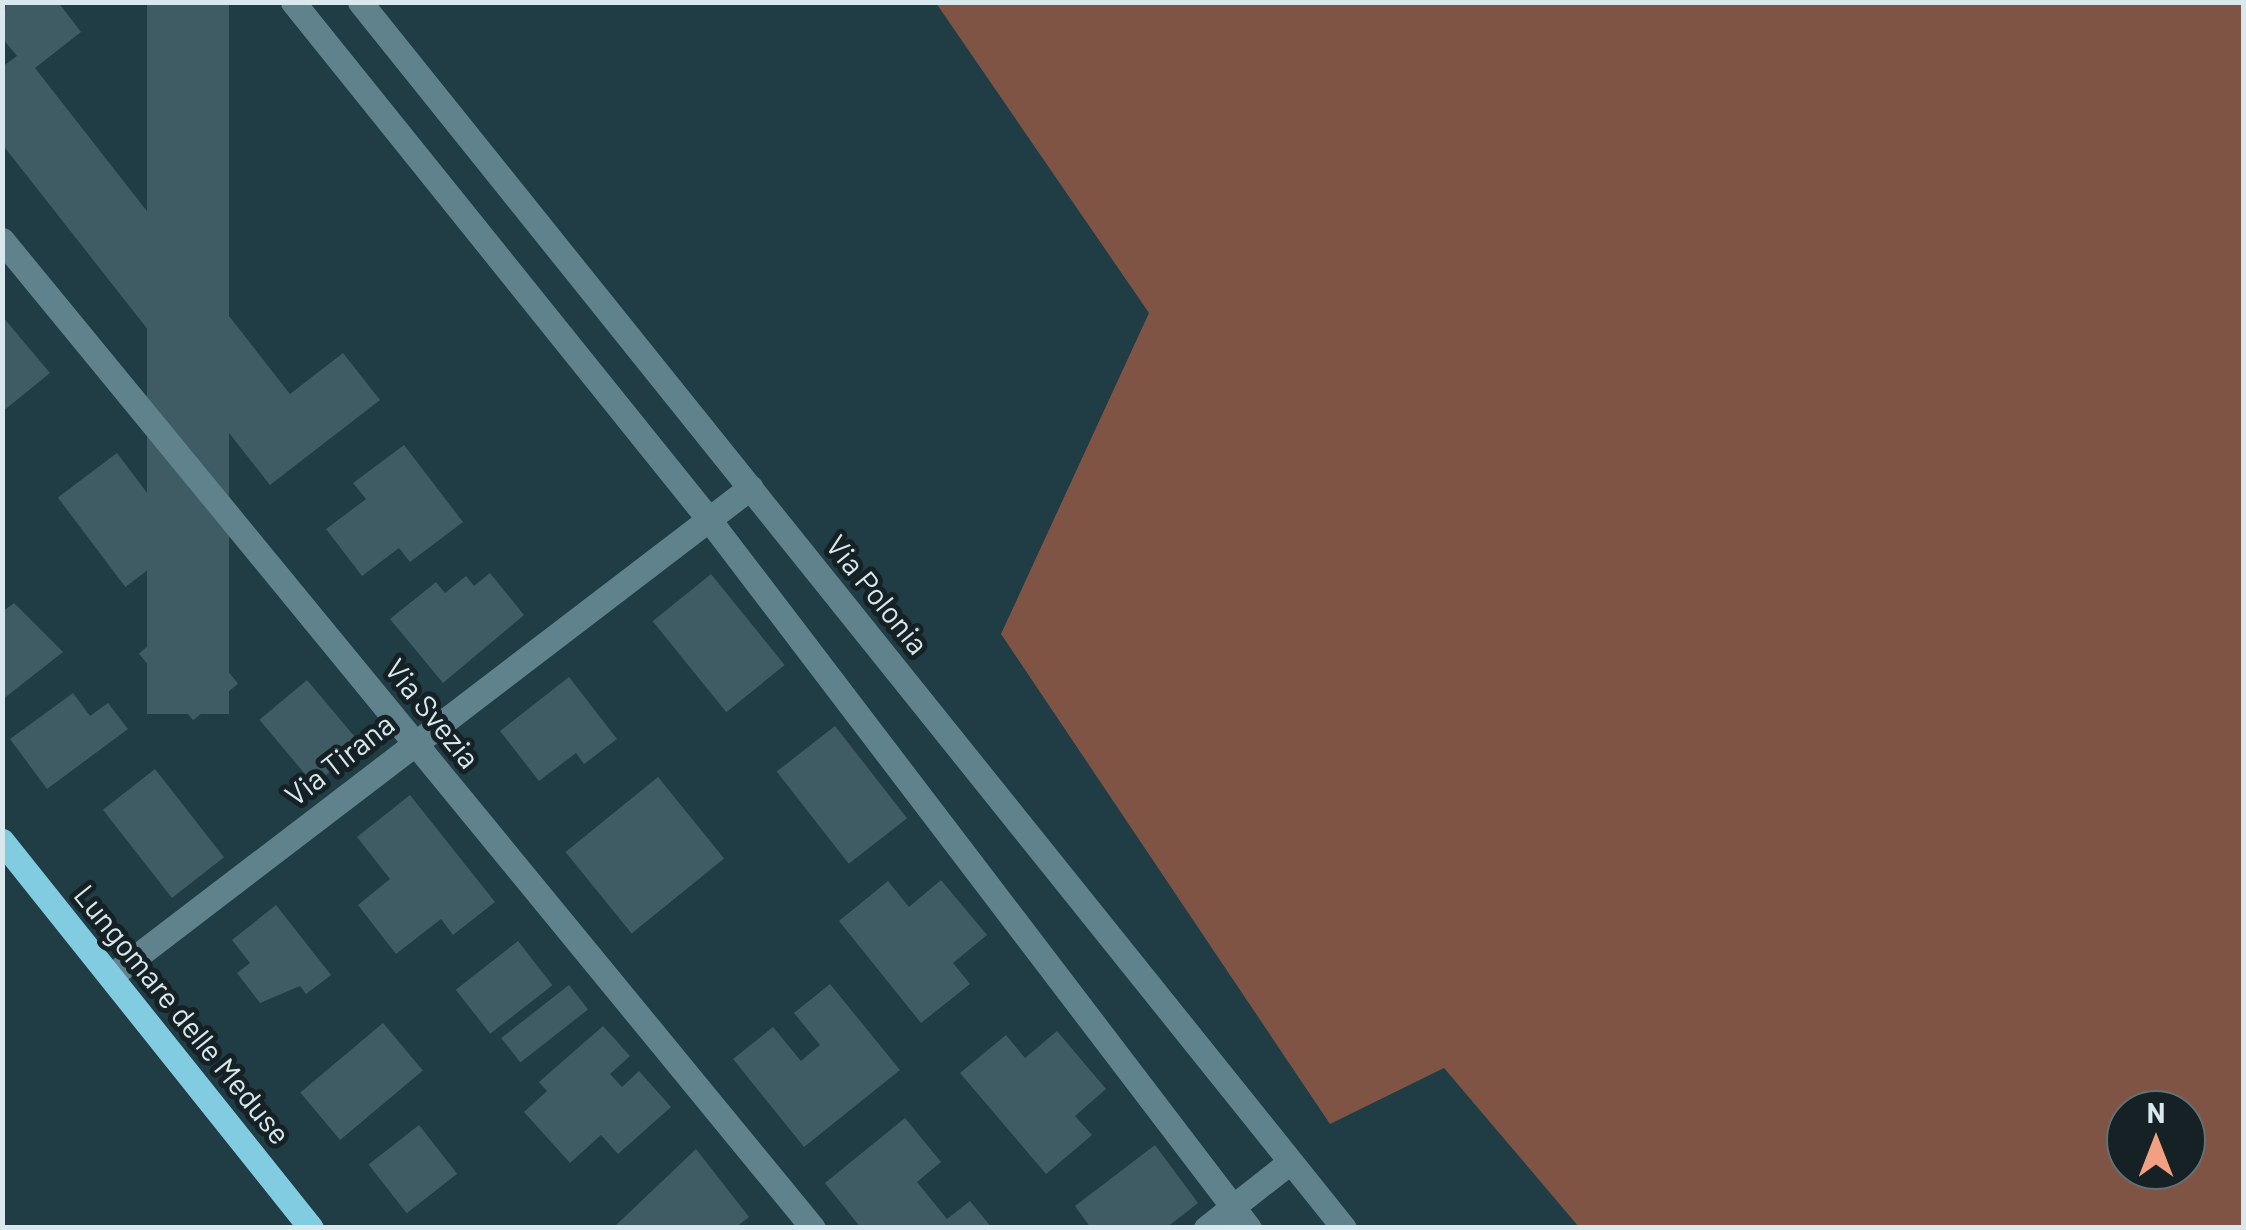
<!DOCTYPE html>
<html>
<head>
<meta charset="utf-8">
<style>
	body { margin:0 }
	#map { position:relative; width:2246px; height:1230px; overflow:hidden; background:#203c44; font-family:Barlow,sans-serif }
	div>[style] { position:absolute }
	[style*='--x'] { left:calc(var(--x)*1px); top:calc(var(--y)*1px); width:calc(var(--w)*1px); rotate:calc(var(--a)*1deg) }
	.green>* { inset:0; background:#805445 }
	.building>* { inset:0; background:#3f5b63; transform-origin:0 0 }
	.minor>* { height:25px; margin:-12.5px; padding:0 12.5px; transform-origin:12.5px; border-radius:12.5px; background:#5f828c }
	.major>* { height:25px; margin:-12.5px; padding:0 12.5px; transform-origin:12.5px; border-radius:12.5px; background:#81cce0 }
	span { translate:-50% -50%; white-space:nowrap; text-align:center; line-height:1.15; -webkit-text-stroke:10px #152124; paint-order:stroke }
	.street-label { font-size:30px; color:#d8e8ed }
	.frame { position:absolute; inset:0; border:5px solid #d8e8ed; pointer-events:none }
	.north { position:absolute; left:2106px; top:1090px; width:100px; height:100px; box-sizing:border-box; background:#152124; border:2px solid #637174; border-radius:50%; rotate:0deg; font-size:28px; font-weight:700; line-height:40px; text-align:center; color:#d8e8ed }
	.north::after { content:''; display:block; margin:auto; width:35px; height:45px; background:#f3a082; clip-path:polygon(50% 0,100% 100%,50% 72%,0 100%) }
</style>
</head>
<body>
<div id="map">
	<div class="green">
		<div style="clip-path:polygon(evenodd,936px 3px,2243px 3px,2243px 1227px,1579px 1227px,1444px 1068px,1330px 1124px,1001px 634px,1149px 313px,936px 3px,2126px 1110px,2186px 1110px,2186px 1170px,2126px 1170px,2126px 1110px)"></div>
	</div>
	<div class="building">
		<div style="clip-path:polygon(6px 2px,58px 2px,81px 32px,35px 68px,290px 394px,343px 353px,380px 400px,270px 485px,2px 144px,2px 67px,17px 56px,2px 38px)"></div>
		<div style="left:147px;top:2px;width:82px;height:712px"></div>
		<div style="clip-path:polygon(2px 316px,50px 373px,2px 412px)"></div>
		<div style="clip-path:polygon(404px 445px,463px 522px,410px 562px,399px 548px,362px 576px,326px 529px,366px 499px,353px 483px)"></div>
		<div style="left:117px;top:453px;width:112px;height:74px;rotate:53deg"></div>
		<div style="clip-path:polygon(490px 573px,524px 615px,443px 683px,390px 619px,436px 582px,445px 593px,466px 576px,474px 586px)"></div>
		<div style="left:711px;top:574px;width:117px;height:75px;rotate:51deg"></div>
		<div style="clip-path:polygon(14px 603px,63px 652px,2px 700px,2px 612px)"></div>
		<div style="left:184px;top:617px;width:86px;height:58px;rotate:51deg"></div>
		<div style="clip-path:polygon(569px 677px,617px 739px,584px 764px,576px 753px,539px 781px,500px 731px)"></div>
		<div style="left:307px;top:680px;width:85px;height:62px;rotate:50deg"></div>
		<div style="clip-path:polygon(73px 693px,90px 716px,108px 703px,128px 729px,47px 789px,10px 739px)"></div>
		<div style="left:835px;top:726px;width:117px;height:74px;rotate:52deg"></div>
		<div style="left:155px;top:769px;width:112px;height:66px;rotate:52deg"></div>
		<div style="left:658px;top:777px;width:105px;height:119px;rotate:51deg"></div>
		<div style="clip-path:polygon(410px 795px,495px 902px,453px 935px,441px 919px,396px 954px,358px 905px,390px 879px,357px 837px)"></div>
		<div style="clip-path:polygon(941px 880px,987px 935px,953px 963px,970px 984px,921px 1023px,839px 921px,888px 881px,909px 907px)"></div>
		<div style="clip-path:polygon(276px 905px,331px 975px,306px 994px,300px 986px,260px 1003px,237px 973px,250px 963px,232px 940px)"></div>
		<div style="left:518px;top:941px;width:56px;height:79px;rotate:52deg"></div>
		<div style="clip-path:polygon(830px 984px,900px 1070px,804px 1147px,733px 1059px,773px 1027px,801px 1061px,820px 1045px,794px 1013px)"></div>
		<div style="left:569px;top:985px;width:31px;height:86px;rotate:52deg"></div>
		<div style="left:383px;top:1023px;width:62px;height:108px;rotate:50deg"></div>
		<div style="clip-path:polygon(603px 1026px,630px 1056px,610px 1074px,622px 1087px,639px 1071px,671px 1107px,618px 1154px,601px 1135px,570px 1163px,524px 1112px,547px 1091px,539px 1082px)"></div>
		<div style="clip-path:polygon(1057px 1031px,1106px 1089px,1075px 1116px,1092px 1135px,1046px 1174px,960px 1073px,1006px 1035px,1025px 1058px)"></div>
		<div style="clip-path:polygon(905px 1118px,941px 1162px,917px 1182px,947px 1219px,970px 1201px,992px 1228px,861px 1228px,825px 1183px)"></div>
		<div style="left:419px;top:1125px;width:62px;height:64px;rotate:52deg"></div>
		<div style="clip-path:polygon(1155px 1145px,1198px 1203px,1166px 1228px,1091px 1228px,1075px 1206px)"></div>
		<div style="clip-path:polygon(696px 1149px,749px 1217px,735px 1228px,613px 1228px)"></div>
	</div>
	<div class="minor">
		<div style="--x:293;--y:2;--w:661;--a:51.2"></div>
		<div style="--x:707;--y:517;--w:894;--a:52.68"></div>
		<div style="--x:360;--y:2;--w:1572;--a:51.25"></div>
		<div style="--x:2;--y:240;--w:1278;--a:50.62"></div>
		<div style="--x:111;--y:976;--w:805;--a:-37.38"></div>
		<div style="--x:1206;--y:1228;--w:107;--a:-38.2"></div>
	</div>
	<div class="major">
		<div style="--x:2;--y:841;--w:495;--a:51.4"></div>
	</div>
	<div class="street-label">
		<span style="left:878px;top:594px;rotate:51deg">Via Polonia</span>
		<span style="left:433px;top:713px;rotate:51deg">Via Svezia</span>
		<span style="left:339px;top:759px;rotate:-38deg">Via Tirana</span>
		<span style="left:183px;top:1014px;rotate:51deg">Lungomare delle Meduse</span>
	</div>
	<div class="frame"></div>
	<div class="north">N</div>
</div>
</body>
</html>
